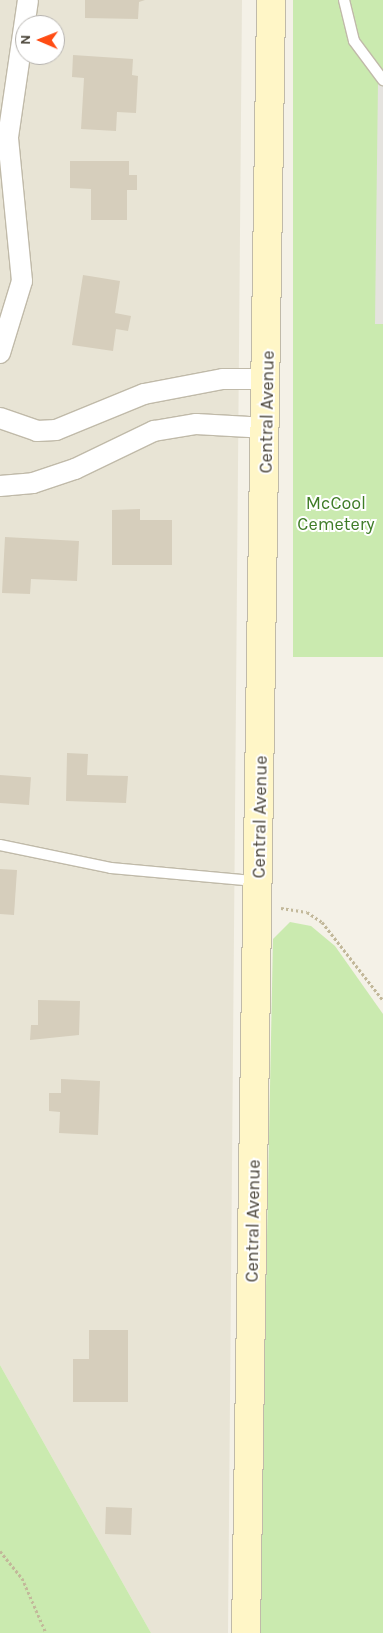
<!DOCTYPE html>
<html>
<head>
<meta charset="utf-8">
<style>
	body { margin:0 }
	#map { position:relative; width:383px; height:1633px; overflow:hidden; background:#f4f1e7; font-family:Karla,sans-serif }
	div>[style] { position:absolute }
	[style*='--x'] { left:calc(var(--x)*1px); top:calc(var(--y)*1px); width:calc(var(--w)*1px); rotate:calc(var(--a)*1deg) }
	.residential>* { inset:0; background:#e8e4d5 }
	.green>* { inset:0; background:#caeaaf; transform-origin:0 0 }
	.parking>* { inset:0; background:#e5e3df }
	.building>* { inset:0; background:#d6cebc; transform-origin:0 0 }
	.path>* { height:3px; margin-top:-1.5px; transform-origin:0; background:repeating-linear-gradient(90deg,#c2b89a 0 2.5px,transparent 0 5px) }
	.roads { filter:drop-shadow(1px 0 #c0baa9) drop-shadow(-1px 0 #c0baa9) drop-shadow(0 1px #c0baa9) drop-shadow(0 -1px #c0baa9) }
	.lane>* { height:10px; margin:-5px; padding:0 5px; transform-origin:5px; border-radius:5px; background:#fff }
	.street>* { height:20px; margin:-10px; padding:0 10px; transform-origin:10px; border-radius:10px; background:#fff }
	.secondary>* { height:28px; margin:-14px; padding:0 14px; transform-origin:14px; border-radius:14px; background:#fff6c7 }
	span { translate:-50% -50%; white-space:nowrap; text-align:center; line-height:1.15; -webkit-text-stroke:4px #fff; paint-order:stroke }
	.street-label { font-size:18px; color:#484236 }
	.park-label { font-size:18px; color:#3f7c27 }
	.north { position:absolute; left:15px; top:15px; width:50px; height:50px; box-sizing:border-box; background:#fff; border:1px solid #b6b3af; border-radius:50%; rotate:271deg; font-size:14px; font-weight:700; line-height:20px; text-align:center; color:#484236 }
	.north::after { content:''; display:block; margin:auto; width:18px; height:22px; background:#ff4c14; clip-path:polygon(50% 0,100% 100%,50% 72%,0 100%) }
</style>
</head>
<body>
<div id="map">
	<div class="residential">
		<div style="clip-path:polygon(evenodd,0 0,242px 0,228px 1633px,151px 1633px,0 1365px,0 0,25px 25px,55px 25px,55px 55px,25px 55px,25px 25px)"></div>
	</div>
	<div class="green">
		<div style="left:293px;top:0;width:90px;height:657px"></div>
		<div style="clip-path:polygon(290px 922px,311px 926px,335px 946px,383px 1014px,383px 1633px,259px 1633px,273px 939px)"></div>
		<div style="clip-path:polygon(0 1365px,151px 1633px,0 1633px)"></div>
	</div>
	<div class="parking">
		<div style="clip-path:polygon(378px 82px,383px 82px,383px 324px,375px 324px)"></div>
	</div>
	<div class="building">
		<div style="clip-path:polygon(85px 0,145px 0,139px 2px,138px 19px,85px 18px)"></div>
		<div style="clip-path:polygon(73px 55px,133px 59px,132px 75px,138px 76px,136px 113px,117px 112px,116px 131px,81px 129px,84px 78px,72px 77px)"></div>
		<div style="clip-path:polygon(70px 161px,129px 161px,129px 175px,137px 175px,137px 190px,127px 190px,127px 220px,91px 220px,91px 189px,70px 188px)"></div>
		<div style="clip-path:polygon(83px 275px,120px 281px,115px 313px,131px 316px,128px 331px,116px 329px,113px 351px,72px 345px)"></div>
		<div style="clip-path:polygon(140px 509px,140px 520px,172px 520px,172px 565px,112px 565px,112px 510px)"></div>
		<div style="clip-path:polygon(5px 537px,79px 541px,77px 581px,31px 579px,30px 594px,2px 593px)"></div>
		<div style="clip-path:polygon(67px 753px,88px 754px,87px 775px,128px 776px,126px 803px,66px 801px)"></div>
		<div style="left:0;top:775px;width:31px;height:28px;rotate:4deg"></div>
		<div style="clip-path:polygon(0 869px,17px 870px,14px 915px,0 914px)"></div>
		<div style="clip-path:polygon(38px 1000px,80px 1001px,79px 1035px,30px 1040px,31px 1025px,38px 1025px)"></div>
		<div style="clip-path:polygon(61px 1079px,100px 1081px,98px 1135px,59px 1133px,60px 1112px,49px 1111px,49px 1093px,61px 1093px)"></div>
		<div style="clip-path:polygon(89px 1330px,128px 1330px,128px 1402px,73px 1402px,73px 1359px,89px 1359px)"></div>
		<div style="left:106px;top:1507px;width:26px;height:27px;rotate:2deg"></div>
	</div>
	<div class="path">
		<div style="--x:281;--y:908;--w:26;--a:9"></div>
		<div style="--x:307;--y:912;--w:18;--a:34"></div>
		<div style="--x:322;--y:922;--w:99;--a:52"></div>
		<div style="--x:0;--y:1551;--w:35;--a:51"></div>
		<div style="--x:22;--y:1578;--w:60;--a:66.4"></div>
	</div>
	<div class="roads">
		<div class="lane">
			<div style="--x:344;--y:0;--w:42;--a:76.3"></div>
			<div style="--x:354;--y:41;--w:49;--a:53.4"></div>
			<div style="--x:0;--y:845;--w:113;--a:11.7"></div>
			<div style="--x:111;--y:868;--w:145;--a:5.2"></div>
		</div>
		<div class="street">
			<div style="--x:0;--y:353;--w:75;--a:-73"></div>
			<div style="--x:22;--y:281;--w:145;--a:-95.6"></div>
			<div style="--x:8;--y:137;--w:138;--a:-81.7"></div>
			<div style="--x:0;--y:418;--w:39;--a:19"></div>
			<div style="--x:37;--y:431;--w:19;--a:-3"></div>
			<div style="--x:56;--y:430;--w:95;--a:-22.2"></div>
			<div style="--x:144;--y:394;--w:80;--a:-10.8"></div>
			<div style="--x:223;--y:379;--w:45;--a:0"></div>
			<div style="--x:0;--y:486;--w:33;--a:-5"></div>
			<div style="--x:33;--y:483;--w:44;--a:-18.4"></div>
			<div style="--x:75;--y:469;--w:88;--a:-25.7"></div>
			<div style="--x:154;--y:431;--w:43;--a:-9.5"></div>
			<div style="--x:196;--y:424;--w:71;--a:3.2"></div>
		</div>
		<div class="secondary">
			<div style="--x:246;--y:1633;--w:1633;--a:-89.12"></div>
		</div>
	</div>
	<div class="street-label">
		<span style="left:267px;top:412px;rotate:-89deg">Central Avenue</span>
		<span style="left:260px;top:817px;rotate:-89deg">Central Avenue</span>
		<span style="left:253px;top:1221px;rotate:-89deg">Central Avenue</span>
	</div>
	<div class="park-label">
		<span style="left:336px;top:514px">McCool<br>Cemetery</span>
	</div>
	<div class="north">N</div>
</div>
</body>
</html>
